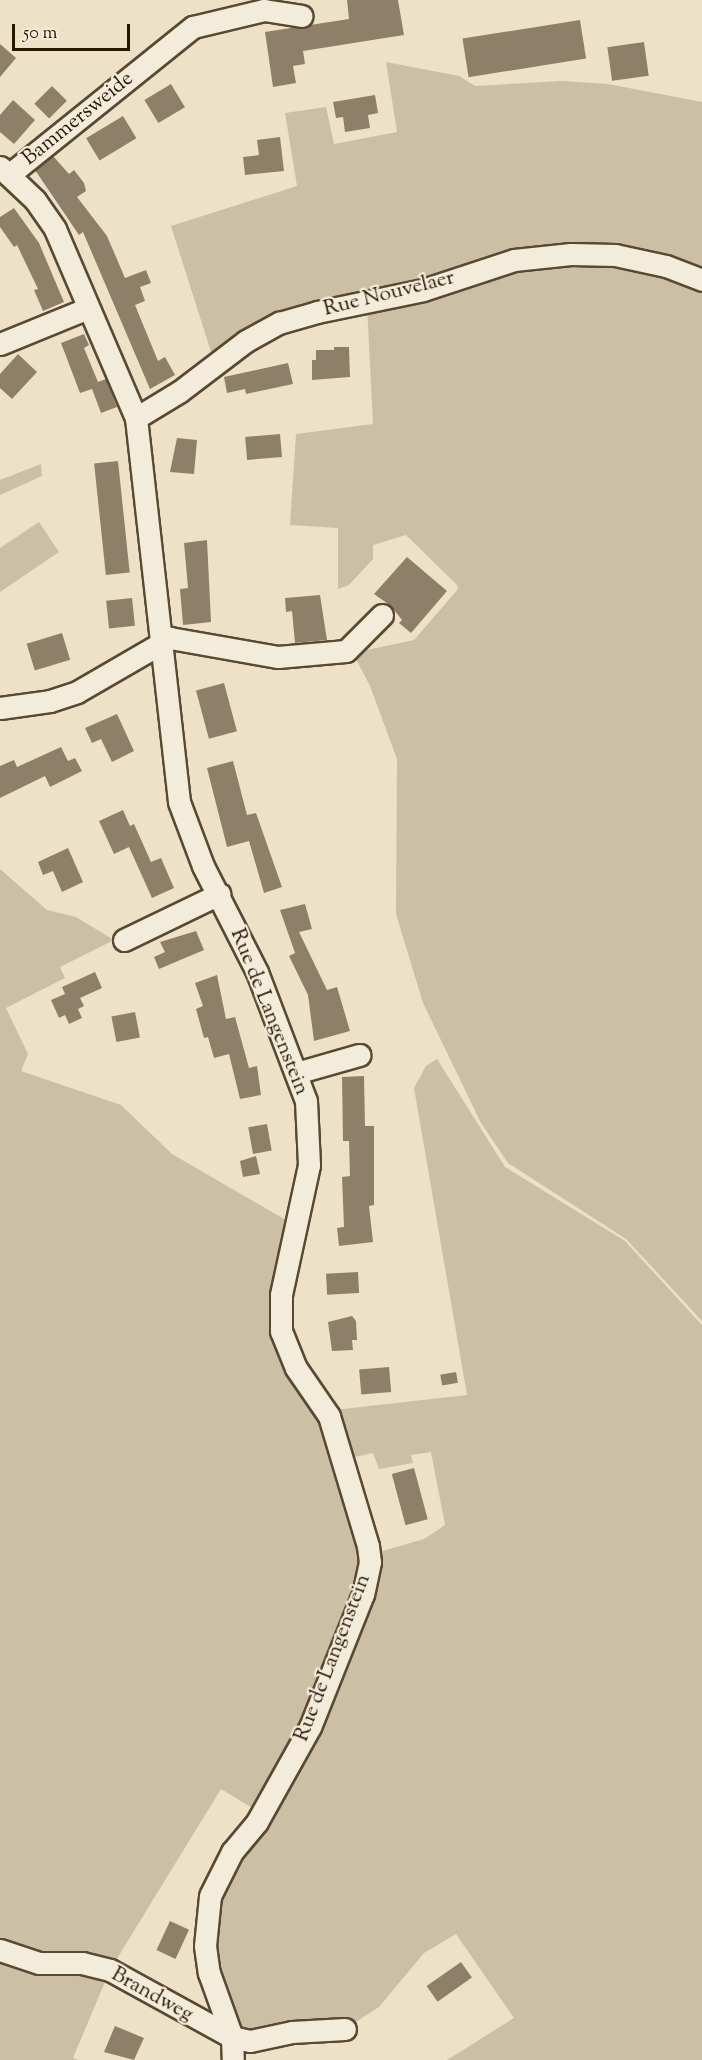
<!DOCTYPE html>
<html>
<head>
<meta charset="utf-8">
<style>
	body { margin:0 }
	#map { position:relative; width:702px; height:2060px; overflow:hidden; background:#ede2c8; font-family:"Sorts Mill Goudy",serif }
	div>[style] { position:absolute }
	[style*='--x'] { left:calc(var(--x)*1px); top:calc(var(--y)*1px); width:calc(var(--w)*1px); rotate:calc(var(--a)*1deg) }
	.green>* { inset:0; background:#cbbfa6 }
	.building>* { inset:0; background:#8e8068; transform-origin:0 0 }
	.roads { filter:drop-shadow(2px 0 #584932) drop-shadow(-2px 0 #584932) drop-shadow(0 2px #584932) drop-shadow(0 -2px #584932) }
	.minor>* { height:21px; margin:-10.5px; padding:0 10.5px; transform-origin:10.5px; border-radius:10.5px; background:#f3ecdb }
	span { translate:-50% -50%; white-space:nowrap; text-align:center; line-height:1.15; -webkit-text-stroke:4.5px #f3ecdb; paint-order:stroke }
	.street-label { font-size:21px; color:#271600 }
	.scale { position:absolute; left:12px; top:24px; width:118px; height:27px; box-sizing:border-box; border:3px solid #271600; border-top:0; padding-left:8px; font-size:18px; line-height:21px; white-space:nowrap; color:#271600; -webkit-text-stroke:4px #f3ecdb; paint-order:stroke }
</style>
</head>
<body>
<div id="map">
	<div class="green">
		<div style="clip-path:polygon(386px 62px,459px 76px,475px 86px,562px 81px,608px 84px,702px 102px,702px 275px,670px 262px,517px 256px,212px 355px,171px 226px,297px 186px,285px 113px,326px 107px,334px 144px,397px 132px)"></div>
		<div style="clip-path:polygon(614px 259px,702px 286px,702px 1321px,626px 1239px,508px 1163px,481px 1123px,423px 1003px,396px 914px,397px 759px,370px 686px,353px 653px,414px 640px,458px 589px,457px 585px,406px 535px,373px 545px,373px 559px,349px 585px,338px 589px,338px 528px,290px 525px,296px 434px,373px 424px,367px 306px,499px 268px)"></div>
		<div style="clip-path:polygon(41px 464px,42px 476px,0 495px,0 480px)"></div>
		<div style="clip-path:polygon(39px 522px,59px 552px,0 592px,0 548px)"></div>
		<div style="clip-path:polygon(0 869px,47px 910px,76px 917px,114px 940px,60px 967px,65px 978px,6px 1008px,28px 1054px,21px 1071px,121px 1105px,172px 1154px,291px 1223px,269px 1315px,278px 1344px,313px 1399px,366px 1555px,356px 1599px,328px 1651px,305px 1716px,254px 1809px,221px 1789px,110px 1970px,73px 2058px,78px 2060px,0 2060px)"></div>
		<div style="clip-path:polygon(437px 1059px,505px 1167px,625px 1241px,702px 1325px,702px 2060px,447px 2060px,514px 2018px,456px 1934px,424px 1953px,379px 2007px,345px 2029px,235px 2034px,223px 2004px,215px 1946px,222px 1884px,375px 1585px,378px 1573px,376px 1553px,424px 1539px,445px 1525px,431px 1452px,411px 1455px,413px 1463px,379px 1469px,373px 1453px,350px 1458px,334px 1410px,467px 1395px,414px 1088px,426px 1066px)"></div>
	</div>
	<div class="building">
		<div style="clip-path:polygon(347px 0,398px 0,404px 35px,303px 51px,305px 64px,293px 66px,296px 83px,273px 87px,265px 32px,349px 19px)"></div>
		<div style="left:580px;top:20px;width:39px;height:119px;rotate:81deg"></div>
		<div style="left:644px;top:42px;width:34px;height:37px;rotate:82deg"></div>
		<div style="clip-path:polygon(0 44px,16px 58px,0 77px)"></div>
		<div style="left:171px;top:84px;width:27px;height:31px;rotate:59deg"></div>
		<div style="left:52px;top:86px;width:21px;height:25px;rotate:45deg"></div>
		<div style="clip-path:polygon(375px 95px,378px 113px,368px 115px,370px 128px,345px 132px,343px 117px,336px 118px,333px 102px)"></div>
		<div style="clip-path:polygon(13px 100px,35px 120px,14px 144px,0 132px,0 115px)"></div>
		<div style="left:123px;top:116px;width:26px;height:43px;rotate:59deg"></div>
		<div style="clip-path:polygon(280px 137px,284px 171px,245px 175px,243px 157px,259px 155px,257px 140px)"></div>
		<div style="clip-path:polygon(53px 156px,69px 174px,74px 170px,84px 183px,86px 191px,77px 197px,107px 236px,125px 278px,146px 270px,151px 283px,140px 287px,145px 301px,135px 305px,158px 361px,165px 357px,175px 375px,150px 389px,83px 232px,79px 235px,35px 170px)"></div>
		<div style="clip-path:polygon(14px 208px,39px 243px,64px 302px,43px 311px,34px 290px,38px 289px,17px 245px,14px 247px,0 227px,0 217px)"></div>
		<div style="clip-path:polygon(84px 334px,89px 345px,84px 348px,98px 382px,106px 379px,117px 407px,101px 413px,92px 389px,80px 393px,61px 343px)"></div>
		<div style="clip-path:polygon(334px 347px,349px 347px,350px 377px,312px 380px,312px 360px,316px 360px,316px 350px,334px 350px)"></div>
		<div style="clip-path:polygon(18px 354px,37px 372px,12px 399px,0 388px,0 374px)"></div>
		<div style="clip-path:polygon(288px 363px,293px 384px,246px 394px,245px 389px,227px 393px,224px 377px)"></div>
		<div style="left:280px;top:434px;width:23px;height:35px;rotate:85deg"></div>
		<div style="clip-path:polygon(177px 438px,197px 440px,194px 474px,170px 472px)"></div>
		<div style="left:118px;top:461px;width:112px;height:24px;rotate:84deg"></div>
		<div style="clip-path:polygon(207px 540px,211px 622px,183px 625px,180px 589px,188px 588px,184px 543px)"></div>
		<div style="clip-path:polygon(407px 557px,447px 591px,411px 633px,399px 623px,402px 620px,391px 606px,374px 594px)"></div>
		<div style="clip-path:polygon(320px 595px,327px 640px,295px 643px,292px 611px,286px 612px,285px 598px)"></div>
		<div style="left:132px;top:598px;width:28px;height:26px;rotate:84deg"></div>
		<div style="left:62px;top:633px;width:28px;height:37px;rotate:73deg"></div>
		<div style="left:224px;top:683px;width:50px;height:29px;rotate:75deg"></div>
		<div style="clip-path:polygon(117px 714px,134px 751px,112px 762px,101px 739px,92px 743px,85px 728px)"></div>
		<div style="clip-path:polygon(61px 747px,68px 761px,75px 758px,82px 771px,50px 787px,45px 776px,0 798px,0 766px,14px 760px,17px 767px)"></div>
		<div style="clip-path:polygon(233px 761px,247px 815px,256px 813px,282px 887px,264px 893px,249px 841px,227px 847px,207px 768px)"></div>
		<div style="clip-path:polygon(123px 810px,130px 826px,134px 824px,151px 862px,161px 858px,174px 888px,152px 898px,129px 847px,114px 854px,99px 821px)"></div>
		<div style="clip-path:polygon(68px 848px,83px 882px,62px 892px,53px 871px,43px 875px,38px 862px)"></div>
		<div style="clip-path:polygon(305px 904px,312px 929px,299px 932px,327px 990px,337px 987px,350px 1031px,314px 1041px,308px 995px,289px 956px,295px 953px,280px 910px)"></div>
		<div style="clip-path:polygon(196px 931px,204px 950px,159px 969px,154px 957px,165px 952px,160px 942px)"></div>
		<div style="clip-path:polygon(95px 972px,102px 988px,80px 998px,84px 1006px,78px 1009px,82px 1018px,69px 1024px,65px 1015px,59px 1018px,51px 1000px,65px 994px,62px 987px)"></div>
		<div style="clip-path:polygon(217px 975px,226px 1019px,235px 1017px,249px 1068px,257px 1066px,261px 1095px,240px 1099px,229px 1054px,214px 1058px,208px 1037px,204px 1038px,196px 1009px,203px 1006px,195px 983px)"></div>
		<div style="left:135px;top:1012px;width:26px;height:24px;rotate:79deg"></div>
		<div style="clip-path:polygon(364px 1076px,365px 1126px,374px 1126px,374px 1205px,369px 1206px,373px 1242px,339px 1246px,337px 1228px,344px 1227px,342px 1177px,350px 1176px,349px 1141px,343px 1141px,342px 1077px)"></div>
		<div style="left:267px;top:1124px;width:27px;height:19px;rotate:80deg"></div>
		<div style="clip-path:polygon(256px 1156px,260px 1174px,243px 1177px,240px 1161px)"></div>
		<div style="left:358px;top:1272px;width:21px;height:32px;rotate:87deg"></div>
		<div style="clip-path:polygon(352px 1316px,356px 1321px,357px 1340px,352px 1340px,353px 1350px,332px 1351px,328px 1322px)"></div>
		<div style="left:389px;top:1367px;width:25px;height:30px;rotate:85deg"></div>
		<div style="left:456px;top:1372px;width:11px;height:16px;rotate:80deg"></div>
		<div style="left:414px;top:1468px;width:53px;height:23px;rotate:75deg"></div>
		<div style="left:170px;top:1921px;width:21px;height:32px;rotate:25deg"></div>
		<div style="left:461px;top:1962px;width:19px;height:42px;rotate:55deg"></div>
		<div style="clip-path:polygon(115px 2026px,144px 2038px,134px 2060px,104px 2052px)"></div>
	</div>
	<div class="roads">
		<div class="minor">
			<div style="--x:0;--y:167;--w:48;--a:43.3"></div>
			<div style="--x:35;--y:200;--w:35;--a:55"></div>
			<div style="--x:55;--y:229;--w:206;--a:66.8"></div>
			<div style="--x:136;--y:418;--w:386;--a:83.6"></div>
			<div style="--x:179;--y:802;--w:68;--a:69.4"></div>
			<div style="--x:203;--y:866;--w:119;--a:63"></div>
			<div style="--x:257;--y:972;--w:138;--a:69.2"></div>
			<div style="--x:306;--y:1101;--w:64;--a:87.3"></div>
			<div style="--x:309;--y:1165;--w:133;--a:102.2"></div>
			<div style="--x:281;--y:1295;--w:36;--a:90"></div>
			<div style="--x:281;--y:1331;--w:40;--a:68"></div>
			<div style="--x:296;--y:1368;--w:58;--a:55.5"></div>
			<div style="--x:329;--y:1416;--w:136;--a:73.3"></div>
			<div style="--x:368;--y:1546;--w:16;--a:83"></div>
			<div style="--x:370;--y:1562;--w:33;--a:102"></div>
			<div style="--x:363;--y:1594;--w:143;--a:111.7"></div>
			<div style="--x:310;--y:1727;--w:109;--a:119.2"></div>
			<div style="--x:257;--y:1822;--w:39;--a:130"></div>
			<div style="--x:232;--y:1852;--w:49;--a:116.6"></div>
			<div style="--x:210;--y:1896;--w:50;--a:95.7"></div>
			<div style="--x:205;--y:1946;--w:27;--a:82"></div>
			<div style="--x:209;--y:1973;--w:68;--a:70.2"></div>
			<div style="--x:232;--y:2037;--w:23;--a:88"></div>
			<div style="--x:10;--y:174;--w:235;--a:-38.8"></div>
			<div style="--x:193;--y:27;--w:73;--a:-13.5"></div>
			<div style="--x:264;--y:10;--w:38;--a:9"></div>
			<div style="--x:0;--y:344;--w:95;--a:-22.2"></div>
			<div style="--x:136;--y:418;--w:50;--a:-31.2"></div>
			<div style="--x:179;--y:392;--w:84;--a:-37.3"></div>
			<div style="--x:246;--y:341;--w:38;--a:-29"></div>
			<div style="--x:279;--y:323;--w:40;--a:-16"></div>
			<div style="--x:317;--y:312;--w:108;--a:-11.7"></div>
			<div style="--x:423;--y:290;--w:96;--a:-18.2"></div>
			<div style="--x:514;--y:260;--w:57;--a:-6"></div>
			<div style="--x:571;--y:254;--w:44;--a:1.3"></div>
			<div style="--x:615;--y:255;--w:52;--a:12.2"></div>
			<div style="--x:666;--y:266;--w:39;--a:21"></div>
			<div style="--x:0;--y:708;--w:50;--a:-8"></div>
			<div style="--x:50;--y:701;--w:28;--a:-18"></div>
			<div style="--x:77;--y:692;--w:108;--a:-30.1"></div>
			<div style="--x:170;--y:638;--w:110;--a:10"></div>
			<div style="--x:278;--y:657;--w:68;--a:-5"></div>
			<div style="--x:346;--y:651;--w:51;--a:-45"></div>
			<div style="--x:124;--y:940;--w:106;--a:-25.8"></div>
			<div style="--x:296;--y:1073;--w:66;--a:-15.9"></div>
			<div style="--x:0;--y:1950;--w:41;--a:18.4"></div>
			<div style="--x:39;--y:1963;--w:43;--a:0"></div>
			<div style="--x:82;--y:1963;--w:29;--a:14"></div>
			<div style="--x:110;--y:1970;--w:139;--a:28.8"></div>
			<div style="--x:232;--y:2037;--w:18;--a:13"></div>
			<div style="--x:250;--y:2041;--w:43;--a:-12.1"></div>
			<div style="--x:292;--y:2032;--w:53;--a:-3.2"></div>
		</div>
	</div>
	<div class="street-label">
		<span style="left:78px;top:119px;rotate:-39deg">Bammersweide</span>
		<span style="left:389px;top:294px;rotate:-14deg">Rue Nouvelaer</span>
		<span style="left:269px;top:1012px;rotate:68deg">Rue de Langenstein</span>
		<span style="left:333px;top:1658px;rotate:-69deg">Rue de Langenstein</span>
		<span style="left:152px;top:1995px;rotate:29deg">Brandweg</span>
	</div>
	<div class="scale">50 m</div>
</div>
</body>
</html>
